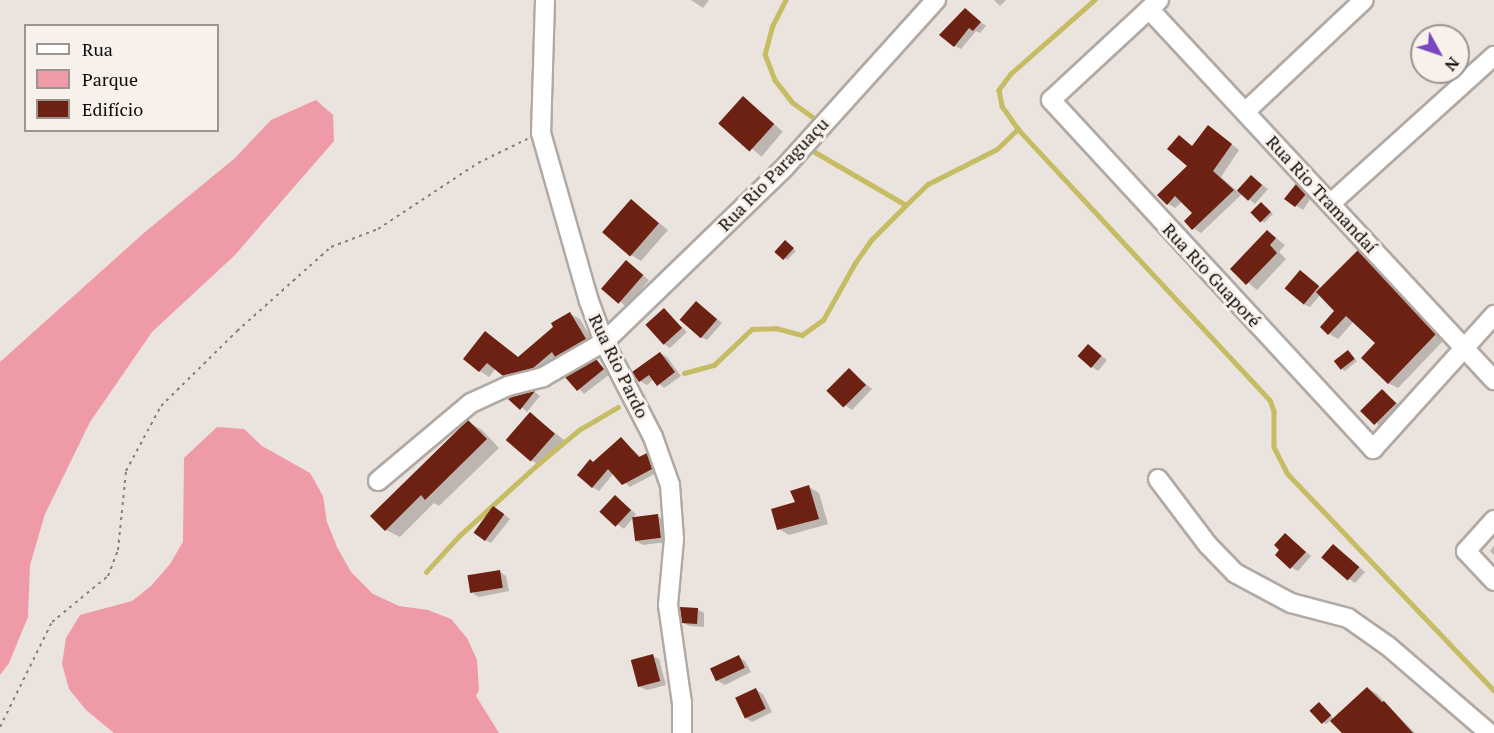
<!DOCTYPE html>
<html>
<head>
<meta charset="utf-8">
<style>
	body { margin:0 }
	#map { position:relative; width:1494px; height:733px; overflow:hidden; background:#ebe3dd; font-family:"PT Serif",serif }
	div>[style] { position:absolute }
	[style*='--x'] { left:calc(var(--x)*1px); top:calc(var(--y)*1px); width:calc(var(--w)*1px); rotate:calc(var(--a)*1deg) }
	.green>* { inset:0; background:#ee9aa7 }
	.shadow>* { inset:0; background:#0003; transform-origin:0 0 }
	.stream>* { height:4.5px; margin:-2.25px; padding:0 2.25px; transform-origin:2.25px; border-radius:2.25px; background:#c5bc64 }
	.building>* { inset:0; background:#6d2112; transform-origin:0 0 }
	.path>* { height:2px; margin-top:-1px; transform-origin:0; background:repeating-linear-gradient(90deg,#86807c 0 3px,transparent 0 7.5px) }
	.roads { filter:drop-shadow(2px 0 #b1a9a4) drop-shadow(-2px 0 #b1a9a4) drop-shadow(0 2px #b1a9a4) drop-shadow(0 -2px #b1a9a4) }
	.minor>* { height:18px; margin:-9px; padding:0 9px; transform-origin:9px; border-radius:9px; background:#fff }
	span { translate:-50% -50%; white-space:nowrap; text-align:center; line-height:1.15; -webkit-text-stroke:6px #f8f0ea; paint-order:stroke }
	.street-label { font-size:18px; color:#0e0c0a }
	.legend { position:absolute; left:24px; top:24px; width:195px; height:108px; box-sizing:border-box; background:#f8f0ea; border:2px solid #9a9590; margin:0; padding:8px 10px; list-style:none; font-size:18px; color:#0e0c0a }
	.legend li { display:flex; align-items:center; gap:12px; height:30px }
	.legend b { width:30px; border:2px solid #9a9590 }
	.north { position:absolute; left:1410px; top:24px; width:60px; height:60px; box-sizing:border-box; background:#f8f0ea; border:2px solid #9a9590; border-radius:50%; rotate:130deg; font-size:16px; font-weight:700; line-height:24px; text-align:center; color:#0e0c0a }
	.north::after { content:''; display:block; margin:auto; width:21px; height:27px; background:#7948c0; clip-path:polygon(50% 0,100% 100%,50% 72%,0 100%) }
</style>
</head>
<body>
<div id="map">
	<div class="green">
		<div style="clip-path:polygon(316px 100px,333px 115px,334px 141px,235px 255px,152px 332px,90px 422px,45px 514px,30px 565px,28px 617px,9px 663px,0 675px,0 362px,145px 232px,235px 158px,271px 120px)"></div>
		<div style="clip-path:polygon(217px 427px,244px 429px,262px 446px,310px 473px,323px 496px,327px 522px,337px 547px,351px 572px,373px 594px,399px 606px,428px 610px,451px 619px,467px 638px,477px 660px,479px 690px,476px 696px,499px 733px,114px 733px,86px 710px,69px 689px,62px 664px,66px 638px,80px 615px,132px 601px,151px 586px,170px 564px,183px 542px,184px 458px)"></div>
	</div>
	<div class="shadow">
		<div style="clip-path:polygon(691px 0,709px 0,703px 8px)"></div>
		<div style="clip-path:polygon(994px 0,1006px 0,1000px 6px)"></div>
		<div style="clip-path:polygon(966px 10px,986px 26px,980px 33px,976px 31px,961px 49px,955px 46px)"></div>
		<div style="left:743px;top:98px;width:52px;height:33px;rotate:40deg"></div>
		<div style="clip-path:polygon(1216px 132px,1239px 150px,1221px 177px,1238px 192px,1252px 177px,1268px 189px,1255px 204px,1242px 194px,1201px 233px,1193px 228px,1194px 213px,1183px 201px,1175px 208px,1167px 203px,1189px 165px,1179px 137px,1193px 147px)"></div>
		<div style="clip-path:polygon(1296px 186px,1311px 198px,1303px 210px,1286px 199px)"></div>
		<div style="clip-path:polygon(632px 201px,668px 230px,641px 261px,631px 255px)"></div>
		<div style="clip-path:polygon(1264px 205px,1273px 214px,1264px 223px,1253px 212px)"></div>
		<div style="clip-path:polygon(1267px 231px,1285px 245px,1279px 252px,1286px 259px,1257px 290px,1232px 269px)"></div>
		<div style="clip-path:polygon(788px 244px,796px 251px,787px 260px,777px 252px)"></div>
		<div style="clip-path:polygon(1358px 252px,1367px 257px,1444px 340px,1398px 388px,1388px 383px,1377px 343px,1354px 321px,1338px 339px,1329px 334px,1336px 311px,1320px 295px,1310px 307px,1303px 304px,1300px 272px,1321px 288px)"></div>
		<div style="left:626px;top:261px;width:30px;height:35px;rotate:40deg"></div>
		<div style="clip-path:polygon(697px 303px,722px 323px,707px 340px,701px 337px)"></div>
		<div style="clip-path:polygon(664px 310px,687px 332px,670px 348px,664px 344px)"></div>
		<div style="clip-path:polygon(570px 314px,580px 319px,595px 345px,543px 373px,514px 380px,496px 368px,489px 377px,480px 371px,486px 333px,519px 358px)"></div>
		<div style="clip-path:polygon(1088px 346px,1107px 360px,1098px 371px,1092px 367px)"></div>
		<div style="clip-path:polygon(1348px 352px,1357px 361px,1345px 371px,1342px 369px)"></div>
		<div style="clip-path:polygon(660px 353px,667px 357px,681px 376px,664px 388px,654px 379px,647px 385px,640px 381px)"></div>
		<div style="clip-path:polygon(596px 361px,610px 374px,584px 394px,568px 378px)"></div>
		<div style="clip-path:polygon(849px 370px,872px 389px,852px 410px,846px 406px)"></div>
		<div style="clip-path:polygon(1382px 391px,1402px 407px,1383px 427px,1377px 424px)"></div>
		<div style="clip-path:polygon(535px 392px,540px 396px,527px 412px,512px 398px)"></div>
		<div style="clip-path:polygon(530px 414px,564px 440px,541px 466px,531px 460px)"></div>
		<div style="clip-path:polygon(468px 422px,482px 430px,499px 448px,439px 506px,434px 503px,400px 537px,386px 530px)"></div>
		<div style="clip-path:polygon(621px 439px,641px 457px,647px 455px,653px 458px,658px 472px,630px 487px,614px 473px,599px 491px,592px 487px)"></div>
		<div style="clip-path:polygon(809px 487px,819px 493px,828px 524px,789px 535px,779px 529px)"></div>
		<div style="clip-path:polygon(621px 501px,636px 514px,624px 529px,602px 512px)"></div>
		<div style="clip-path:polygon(500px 511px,510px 519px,491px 543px,485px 540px)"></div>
		<div style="clip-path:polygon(657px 516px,664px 520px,667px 542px,643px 545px,636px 541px)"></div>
		<div style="clip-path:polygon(1285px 535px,1311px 556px,1298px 571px,1291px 567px,1281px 550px)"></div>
		<div style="clip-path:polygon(1333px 546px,1365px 572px,1355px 583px,1349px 579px)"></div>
		<div style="clip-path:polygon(1494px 546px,1494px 555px,1490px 551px)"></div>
		<div style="clip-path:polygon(500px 572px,506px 576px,509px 591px,479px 597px,473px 594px)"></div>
		<div style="clip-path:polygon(697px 609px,704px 613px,704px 627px,690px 626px,683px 623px)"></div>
		<div style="clip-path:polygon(652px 656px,659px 659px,666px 685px,647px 690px,640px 687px)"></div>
		<div style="clip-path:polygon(739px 657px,745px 661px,751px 672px,725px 685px,718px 681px)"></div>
		<div style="clip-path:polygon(1367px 688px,1377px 694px,1415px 733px,1344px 733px,1331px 720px,1326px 724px,1324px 723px,1322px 706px,1334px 719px)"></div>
		<div style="clip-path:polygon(756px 690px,763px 694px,772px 712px,752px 722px,746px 718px)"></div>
	</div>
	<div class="stream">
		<div style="--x:786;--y:0;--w:28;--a:117"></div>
		<div style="--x:773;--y:25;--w:30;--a:105"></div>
		<div style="--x:765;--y:54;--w:28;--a:69"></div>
		<div style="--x:775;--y:80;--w:28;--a:52"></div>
		<div style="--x:792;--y:102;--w:29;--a:36"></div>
		<div style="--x:1095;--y:0;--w:112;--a:138.6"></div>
		<div style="--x:1011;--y:74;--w:20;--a:127"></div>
		<div style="--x:999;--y:90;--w:16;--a:79"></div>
		<div style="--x:1002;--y:106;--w:28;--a:55"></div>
		<div style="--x:1018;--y:129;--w:370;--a:47.1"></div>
		<div style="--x:1270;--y:400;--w:12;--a:70"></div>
		<div style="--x:1274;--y:411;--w:36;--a:90"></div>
		<div style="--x:1274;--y:447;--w:29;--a:63"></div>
		<div style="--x:1287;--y:473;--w:300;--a:46.4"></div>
		<div style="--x:815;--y:152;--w:105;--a:30.2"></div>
		<div style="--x:906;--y:205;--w:30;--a:-44"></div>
		<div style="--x:928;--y:184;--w:77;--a:-26.9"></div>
		<div style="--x:997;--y:149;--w:29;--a:-44"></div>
		<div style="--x:684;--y:373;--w:31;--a:-15"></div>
		<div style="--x:714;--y:365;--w:52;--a:-43.5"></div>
		<div style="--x:752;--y:329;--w:24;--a:-2"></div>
		<div style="--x:776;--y:328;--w:27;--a:15"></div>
		<div style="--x:802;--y:335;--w:26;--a:-36"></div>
		<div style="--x:823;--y:320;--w:65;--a:-60.7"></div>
		<div style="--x:855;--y:263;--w:29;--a:-55"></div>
		<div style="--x:872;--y:239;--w:48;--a:-45"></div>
		<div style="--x:426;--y:572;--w:49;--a:-47.5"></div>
		<div style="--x:459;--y:536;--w:105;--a:-42.3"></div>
		<div style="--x:537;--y:465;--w:55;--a:-39.8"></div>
		<div style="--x:579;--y:430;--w:45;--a:-30.5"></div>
	</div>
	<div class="building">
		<div style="clip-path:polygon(965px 8px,981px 22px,973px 31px,969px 28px,954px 47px,939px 35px)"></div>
		<div style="left:743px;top:96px;width:42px;height:37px;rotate:42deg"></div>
		<div style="clip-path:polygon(1208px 125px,1232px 144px,1213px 171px,1234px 190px,1192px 230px,1184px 221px,1192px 213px,1175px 196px,1167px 205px,1157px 195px,1187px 166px,1167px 149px,1179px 135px,1192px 146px)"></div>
		<div style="left:1251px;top:175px;width:15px;height:21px;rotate:42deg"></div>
		<div style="clip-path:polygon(1296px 184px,1306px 194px,1295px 207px,1284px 199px)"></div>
		<div style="left:631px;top:199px;width:37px;height:44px;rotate:41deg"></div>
		<div style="left:1261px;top:202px;width:14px;height:15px;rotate:45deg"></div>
		<div style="clip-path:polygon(1267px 230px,1276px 238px,1270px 245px,1277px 253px,1246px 285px,1230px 269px)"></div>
		<div style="left:785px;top:240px;width:12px;height:16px;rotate:42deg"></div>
		<div style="clip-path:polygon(1358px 250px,1436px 334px,1388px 384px,1361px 358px,1375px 343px,1346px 316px,1328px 335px,1320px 327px,1334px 311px,1316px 292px)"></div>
		<div style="left:626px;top:260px;width:23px;height:38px;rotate:41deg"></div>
		<div style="left:1300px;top:270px;width:25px;height:24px;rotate:40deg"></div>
		<div style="left:696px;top:301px;width:28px;height:25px;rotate:41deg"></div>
		<div style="left:664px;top:308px;width:27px;height:25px;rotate:48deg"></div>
		<div style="clip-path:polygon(570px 312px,586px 339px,555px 357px,552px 352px,533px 368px,503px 376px,487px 363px,479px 372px,463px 359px,485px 331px,518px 357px,553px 327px,551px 323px)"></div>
		<div style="left:1088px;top:344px;width:18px;height:16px;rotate:41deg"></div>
		<div style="left:1348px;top:350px;width:11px;height:18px;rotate:52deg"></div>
		<div style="clip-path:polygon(660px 352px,675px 372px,657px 386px,649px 375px,639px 382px,632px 372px)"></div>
		<div style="clip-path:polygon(596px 359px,604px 369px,577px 391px,565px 377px)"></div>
		<div style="left:849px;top:368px;width:24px;height:32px;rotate:45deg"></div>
		<div style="left:1382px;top:389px;width:20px;height:31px;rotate:45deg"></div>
		<div style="clip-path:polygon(535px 391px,520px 410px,508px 399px,512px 397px)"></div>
		<div style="left:530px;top:412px;width:33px;height:37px;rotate:41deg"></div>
		<div style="clip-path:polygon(468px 420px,487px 439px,425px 500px,421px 495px,385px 531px,370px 516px)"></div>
		<div style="clip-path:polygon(621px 437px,639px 457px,647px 453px,652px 469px,622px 485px,608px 469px,592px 488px,577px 475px,590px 459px,593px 462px)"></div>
		<div style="clip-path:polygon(809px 485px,819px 519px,777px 530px,771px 509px,795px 502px,790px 491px)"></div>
		<div style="left:615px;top:495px;width:22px;height:23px;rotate:43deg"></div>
		<div style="left:493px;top:506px;width:14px;height:33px;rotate:36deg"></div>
		<div style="left:658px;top:514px;width:24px;height:26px;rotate:83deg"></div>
		<div style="clip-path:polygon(1285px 533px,1306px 552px,1290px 569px,1275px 555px,1279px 550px,1274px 545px)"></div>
		<div style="left:1333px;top:544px;width:35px;height:18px;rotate:41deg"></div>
		<div style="left:500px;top:570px;width:18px;height:33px;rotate:81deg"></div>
		<div style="clip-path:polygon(680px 607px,698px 608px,697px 624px,682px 623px)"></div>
		<div style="left:653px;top:654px;width:28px;height:23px;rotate:75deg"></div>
		<div style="left:739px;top:655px;width:14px;height:32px;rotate:65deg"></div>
		<div style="clip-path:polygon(1367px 687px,1382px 702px,1384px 701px,1413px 733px,1342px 733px,1330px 721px)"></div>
		<div style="left:756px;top:688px;width:23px;height:23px;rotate:65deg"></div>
		<div style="left:1319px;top:702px;width:18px;height:13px;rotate:47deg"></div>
	</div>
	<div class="path">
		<div style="--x:0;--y:727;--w:117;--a:-63.7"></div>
		<div style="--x:52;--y:622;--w:72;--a:-39.4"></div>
		<div style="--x:108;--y:576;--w:28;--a:-69"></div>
		<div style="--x:118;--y:550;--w:79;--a:-84.2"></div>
		<div style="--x:126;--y:471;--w:74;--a:-61.7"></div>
		<div style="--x:161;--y:406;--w:107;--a:-44.6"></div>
		<div style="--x:237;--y:331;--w:126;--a:-41.8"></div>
		<div style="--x:331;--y:247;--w:50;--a:-21"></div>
		<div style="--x:378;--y:229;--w:120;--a:-33.4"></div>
		<div style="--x:478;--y:163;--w:55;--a:-26.1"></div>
	</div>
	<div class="roads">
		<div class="minor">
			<div style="--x:545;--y:0;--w:133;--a:91.7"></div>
			<div style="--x:541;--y:133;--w:175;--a:74.1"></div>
			<div style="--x:589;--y:301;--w:44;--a:69.9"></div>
			<div style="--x:604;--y:342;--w:107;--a:62.7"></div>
			<div style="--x:653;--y:437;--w:51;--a:70.5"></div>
			<div style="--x:670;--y:485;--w:54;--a:85.8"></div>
			<div style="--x:674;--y:539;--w:66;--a:95.2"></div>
			<div style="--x:668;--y:605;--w:99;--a:81.9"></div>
			<div style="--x:682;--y:703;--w:30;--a:90"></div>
			<div style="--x:1159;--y:0;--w:147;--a:137.2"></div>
			<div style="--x:1051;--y:100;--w:475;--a:47.3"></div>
			<div style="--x:1373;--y:449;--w:181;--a:-47.9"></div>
			<div style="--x:1149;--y:9;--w:507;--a:47.08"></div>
			<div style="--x:1245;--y:112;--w:163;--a:-43.3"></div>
			<div style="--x:1330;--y:204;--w:221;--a:-42.1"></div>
			<div style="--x:1158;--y:479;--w:83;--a:52.9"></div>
			<div style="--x:1208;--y:545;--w:39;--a:46"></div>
			<div style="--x:1235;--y:573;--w:64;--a:28.2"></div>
			<div style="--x:1291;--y:603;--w:59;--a:14.7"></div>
			<div style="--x:1348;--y:618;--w:49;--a:35"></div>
			<div style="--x:1388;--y:646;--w:133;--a:40.7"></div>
			<div style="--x:378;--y:481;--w:121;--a:-40"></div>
			<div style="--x:471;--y:403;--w:41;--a:-24.7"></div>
			<div style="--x:508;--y:386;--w:36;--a:-14"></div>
			<div style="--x:543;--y:377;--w:70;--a:-29.8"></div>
			<div style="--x:604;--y:342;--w:250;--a:-44"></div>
			<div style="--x:784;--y:168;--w:227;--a:-47.9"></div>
			<div style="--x:1494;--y:520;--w:42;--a:132.1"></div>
			<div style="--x:1466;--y:551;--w:41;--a:47"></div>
		</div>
	</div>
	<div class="street-label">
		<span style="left:773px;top:174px;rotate:-46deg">Rua Rio Paraguaçu</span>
		<span style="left:1322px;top:194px;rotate:47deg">Rua Rio Tramandaí</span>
		<span style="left:1212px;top:275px;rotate:47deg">Rua Rio Guaporé</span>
		<span style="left:619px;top:366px;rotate:64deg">Rua Rio Pardo</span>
	</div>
	<ul class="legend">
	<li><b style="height:8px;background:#fff"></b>Rua</li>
	<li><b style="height:16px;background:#ee9aa7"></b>Parque</li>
	<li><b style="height:16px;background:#6d2112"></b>Edifício</li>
	</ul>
	<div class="north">N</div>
</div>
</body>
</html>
